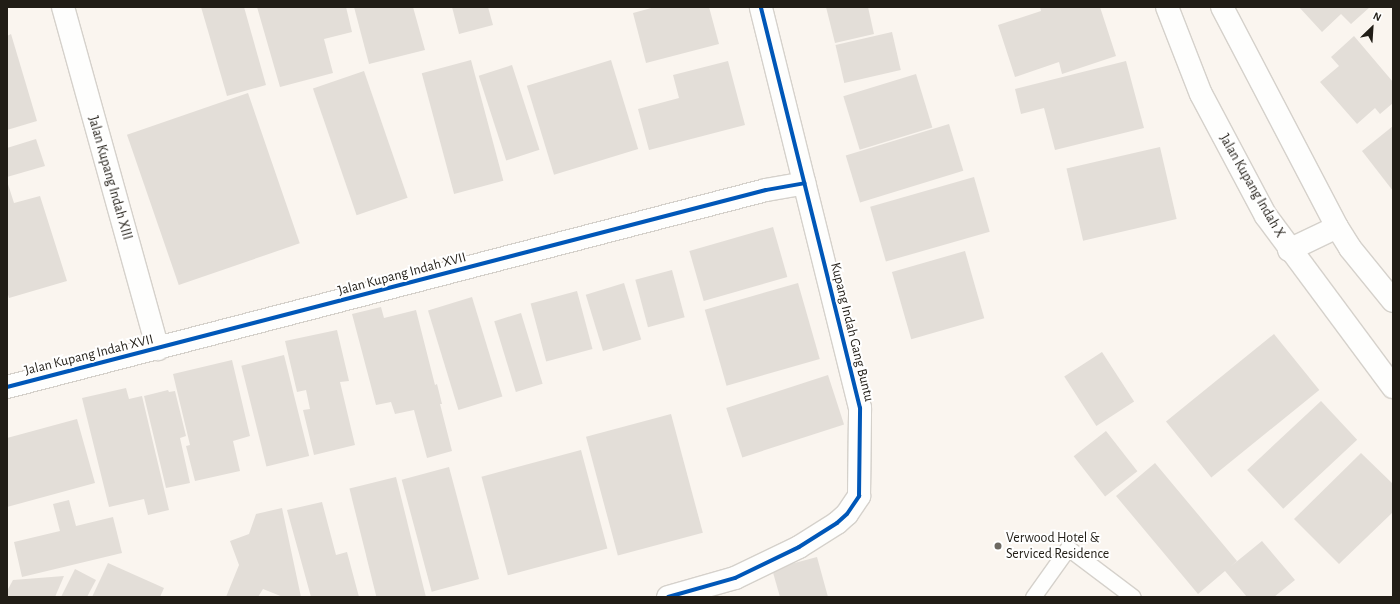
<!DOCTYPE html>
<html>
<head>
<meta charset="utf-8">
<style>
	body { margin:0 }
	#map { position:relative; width:1400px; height:604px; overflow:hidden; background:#faf5ef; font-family:"Alegreya Sans",sans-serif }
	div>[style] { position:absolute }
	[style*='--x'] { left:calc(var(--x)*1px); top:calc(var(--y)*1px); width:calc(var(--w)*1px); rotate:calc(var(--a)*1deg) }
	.building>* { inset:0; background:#e3ded8; transform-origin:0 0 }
	.roads { filter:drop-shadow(1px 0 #d5d1cb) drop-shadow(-1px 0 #d5d1cb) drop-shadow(0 1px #d5d1cb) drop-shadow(0 -1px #d5d1cb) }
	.lane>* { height:15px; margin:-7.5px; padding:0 7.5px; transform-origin:7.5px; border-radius:7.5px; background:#fefefd }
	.street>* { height:22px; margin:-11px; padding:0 11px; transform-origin:11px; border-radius:11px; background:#fefefd }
	.cycleway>* { height:4px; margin:-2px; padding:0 2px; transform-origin:2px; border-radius:2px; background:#0057b8 }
	.dots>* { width:11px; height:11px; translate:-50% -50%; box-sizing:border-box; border:2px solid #fff; border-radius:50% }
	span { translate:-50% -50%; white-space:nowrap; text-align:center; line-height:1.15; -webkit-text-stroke:4px #fff; paint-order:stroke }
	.street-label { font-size:14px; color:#211d16 }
	.poi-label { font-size:14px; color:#211d16 }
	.left { translate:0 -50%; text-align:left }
	.frame { position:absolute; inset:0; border:8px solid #211d16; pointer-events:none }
	.north { position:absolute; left:1352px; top:8px; width:40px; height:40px; -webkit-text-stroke:3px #fff; paint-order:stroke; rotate:25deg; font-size:11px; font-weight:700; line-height:16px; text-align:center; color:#211d16 }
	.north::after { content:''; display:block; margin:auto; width:14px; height:18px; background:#211d16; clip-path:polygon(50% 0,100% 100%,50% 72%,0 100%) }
</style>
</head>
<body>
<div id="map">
	<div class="building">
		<div style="clip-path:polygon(201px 7px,244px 7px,266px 85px,227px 96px)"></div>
		<div style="clip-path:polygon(257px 7px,346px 7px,352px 32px,324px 39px,333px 73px,280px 87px)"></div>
		<div style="clip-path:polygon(354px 7px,413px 7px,425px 50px,369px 64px)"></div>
		<div style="clip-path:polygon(452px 7px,488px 7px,493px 25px,459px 34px)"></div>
		<div style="clip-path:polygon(655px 7px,709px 7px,719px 44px,646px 63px,633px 13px)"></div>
		<div style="clip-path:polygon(826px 7px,868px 7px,874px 34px,835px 43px)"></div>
		<div style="clip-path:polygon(1040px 7px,1100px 7px,1116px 56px,1062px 74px,1059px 62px,1015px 77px,998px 25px,1041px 11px)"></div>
		<div style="clip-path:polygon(1299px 7px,1370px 7px,1351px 24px,1341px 14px,1322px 32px)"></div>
		<div style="left:892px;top:32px;width:39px;height:58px;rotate:77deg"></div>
		<div style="clip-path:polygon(11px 34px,37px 121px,7px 130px,7px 36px)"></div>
		<div style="clip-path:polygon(1354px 36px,1393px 82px,1393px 103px,1380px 114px,1375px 108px,1357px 124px,1320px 82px,1339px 66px,1331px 57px)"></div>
		<div style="left:471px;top:60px;width:125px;height:51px;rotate:75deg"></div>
		<div style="left:611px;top:60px;width:93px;height:88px;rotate:73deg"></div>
		<div style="clip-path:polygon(728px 61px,745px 125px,649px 150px,638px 109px,679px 98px,673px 75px)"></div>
		<div style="clip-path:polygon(1126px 61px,1144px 128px,1055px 150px,1044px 108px,1021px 114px,1015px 89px)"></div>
		<div style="left:512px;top:65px;width:89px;height:35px;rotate:72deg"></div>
		<div style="left:364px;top:71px;width:134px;height:54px;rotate:71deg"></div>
		<div style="left:916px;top:74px;width:56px;height:76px;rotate:73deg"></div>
		<div style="left:248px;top:93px;width:159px;height:128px;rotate:71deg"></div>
		<div style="left:949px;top:124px;width:49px;height:108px;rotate:73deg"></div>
		<div style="clip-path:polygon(1393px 126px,1393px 191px,1362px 151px)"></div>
		<div style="clip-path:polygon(36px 139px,45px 166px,7px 177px,7px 148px)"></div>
		<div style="left:1160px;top:147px;width:74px;height:96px;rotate:77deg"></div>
		<div style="left:974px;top:177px;width:57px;height:108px;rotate:74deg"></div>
		<div style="clip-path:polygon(7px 181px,14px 203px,40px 196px,67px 281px,9px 298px,7px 291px)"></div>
		<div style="left:773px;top:227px;width:52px;height:87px;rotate:74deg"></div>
		<div style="left:965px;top:251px;width:70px;height:76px;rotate:74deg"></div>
		<div style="left:672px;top:270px;width:49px;height:38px;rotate:75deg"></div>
		<div style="left:624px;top:283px;width:59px;height:40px;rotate:73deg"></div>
		<div style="left:798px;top:283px;width:79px;height:97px;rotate:74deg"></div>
		<div style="left:577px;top:291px;width:60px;height:48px;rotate:75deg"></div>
		<div style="left:472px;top:297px;width:104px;height:46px;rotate:73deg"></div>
		<div style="clip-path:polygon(381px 307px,384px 318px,416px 310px,435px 385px,437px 384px,442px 404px,440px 404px,452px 451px,427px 458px,414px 410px,395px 414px,391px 402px,376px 405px,352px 314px)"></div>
		<div style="left:521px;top:313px;width:74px;height:28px;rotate:73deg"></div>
		<div style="clip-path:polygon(337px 330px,349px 381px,340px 382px,355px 445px,314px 455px,303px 410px,310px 409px,306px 390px,297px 392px,285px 341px)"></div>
		<div style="left:1274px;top:334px;width:72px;height:139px;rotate:51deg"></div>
		<div style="left:1102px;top:352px;width:59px;height:45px;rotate:57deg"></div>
		<div style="left:284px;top:355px;width:104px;height:44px;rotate:76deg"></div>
		<div style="clip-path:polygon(232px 360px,250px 436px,233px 441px,240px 471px,195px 481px,186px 446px,190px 445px,173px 374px)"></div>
		<div style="left:828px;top:375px;width:52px;height:107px;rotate:72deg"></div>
		<div style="clip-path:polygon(126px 388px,129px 399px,142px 396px,169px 510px,148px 515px,144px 499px,109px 507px,82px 398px)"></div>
		<div style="clip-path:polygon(168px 390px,169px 392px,175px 391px,186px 436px,180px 438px,190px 483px,166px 488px,144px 396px)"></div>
		<div style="left:1321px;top:401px;width:53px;height:101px;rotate:47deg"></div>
		<div style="left:671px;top:414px;width:123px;height:88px;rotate:75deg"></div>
		<div style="clip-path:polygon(77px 419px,95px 483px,7px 507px,7px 438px)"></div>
		<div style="left:1106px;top:431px;width:51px;height:41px;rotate:52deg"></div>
		<div style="left:581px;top:450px;width:102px;height:103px;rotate:75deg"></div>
		<div style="clip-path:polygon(1361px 453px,1393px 484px,1393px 512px,1339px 564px,1294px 519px)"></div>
		<div style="clip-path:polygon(1155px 463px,1237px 561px,1230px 567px,1262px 541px,1295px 580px,1274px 597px,1247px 597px,1225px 571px,1198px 594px,1116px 496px)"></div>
		<div style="left:449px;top:467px;width:116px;height:49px;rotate:75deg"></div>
		<div style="left:396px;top:477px;width:124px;height:48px;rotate:76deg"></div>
		<div style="clip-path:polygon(69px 500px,76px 526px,113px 517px,122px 553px,22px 577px,14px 542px,60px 531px,53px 504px)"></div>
		<div style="clip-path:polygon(322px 502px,336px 555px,347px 552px,359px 597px,311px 597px,287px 510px)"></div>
		<div style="clip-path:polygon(282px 508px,301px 597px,283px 597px,263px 589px,258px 597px,226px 597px,239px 565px,230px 541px,249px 534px,256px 514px)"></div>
		<div style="clip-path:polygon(817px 557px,828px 597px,780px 597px,772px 569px)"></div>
		<div style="clip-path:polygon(108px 563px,164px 588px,160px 597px,92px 597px)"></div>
		<div style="clip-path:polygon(75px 569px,96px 580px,87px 597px,61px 597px)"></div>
		<div style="clip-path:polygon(64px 576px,55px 597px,7px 597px,7px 591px,13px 580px)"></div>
	</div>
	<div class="roads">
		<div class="lane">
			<div style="--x:1033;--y:597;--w:60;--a:-54.5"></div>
			<div style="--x:1068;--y:548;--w:81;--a:37"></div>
		</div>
		<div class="street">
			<div style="--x:63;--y:7;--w:355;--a:74.5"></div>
			<div style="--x:1167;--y:7;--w:93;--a:68.7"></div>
			<div style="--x:1201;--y:94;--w:138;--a:62"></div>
			<div style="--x:1266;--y:216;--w:213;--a:53.4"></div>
			<div style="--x:1222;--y:7;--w:248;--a:62.4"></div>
			<div style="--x:1337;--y:227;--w:25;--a:58"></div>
			<div style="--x:1350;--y:248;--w:68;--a:50.9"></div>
			<div style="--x:1289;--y:250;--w:53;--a:-25.6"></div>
			<div style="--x:7;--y:387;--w:784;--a:-14.55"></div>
			<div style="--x:766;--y:190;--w:39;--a:-10"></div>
			<div style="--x:668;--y:597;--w:70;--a:-15.8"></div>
			<div style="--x:735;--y:578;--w:71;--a:-25.8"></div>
			<div style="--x:799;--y:547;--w:45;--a:-32.3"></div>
			<div style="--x:837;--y:523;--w:13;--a:-42"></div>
			<div style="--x:847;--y:514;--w:22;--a:-56"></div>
			<div style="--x:859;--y:496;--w:88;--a:-89.3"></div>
			<div style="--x:860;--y:408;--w:413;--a:-103.9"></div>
		</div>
	</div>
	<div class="cycleway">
		<div style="--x:7;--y:387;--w:784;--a:-14.55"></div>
		<div style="--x:766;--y:190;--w:39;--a:-10"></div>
		<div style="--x:668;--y:597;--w:70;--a:-15.8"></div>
		<div style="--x:735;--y:578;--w:71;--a:-25.8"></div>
		<div style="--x:799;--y:547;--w:45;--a:-32.3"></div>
		<div style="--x:837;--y:523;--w:13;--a:-42"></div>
		<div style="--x:847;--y:514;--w:22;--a:-56"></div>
		<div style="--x:859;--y:496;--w:88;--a:-89.3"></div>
		<div style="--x:860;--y:408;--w:413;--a:-103.9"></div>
	</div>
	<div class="dots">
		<div style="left:998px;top:546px;background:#6d6962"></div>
	</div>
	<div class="street-label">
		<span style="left:110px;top:178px;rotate:74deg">Jalan Kupang Indah XIII</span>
		<span style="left:1252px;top:186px;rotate:60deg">Jalan Kupang Indah X</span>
		<span style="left:402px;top:274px;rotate:-15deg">Jalan Kupang Indah XVII</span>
		<span style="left:852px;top:332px;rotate:76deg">Kupang Indah Gang Buntu</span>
		<span style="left:89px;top:355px;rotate:-14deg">Jalan Kupang Indah XVII</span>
	</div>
	<div class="poi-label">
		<span class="left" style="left:1006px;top:546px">Verwood Hotel &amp;<br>Serviced Residence</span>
	</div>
	<div class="frame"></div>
	<div class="north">N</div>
</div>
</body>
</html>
